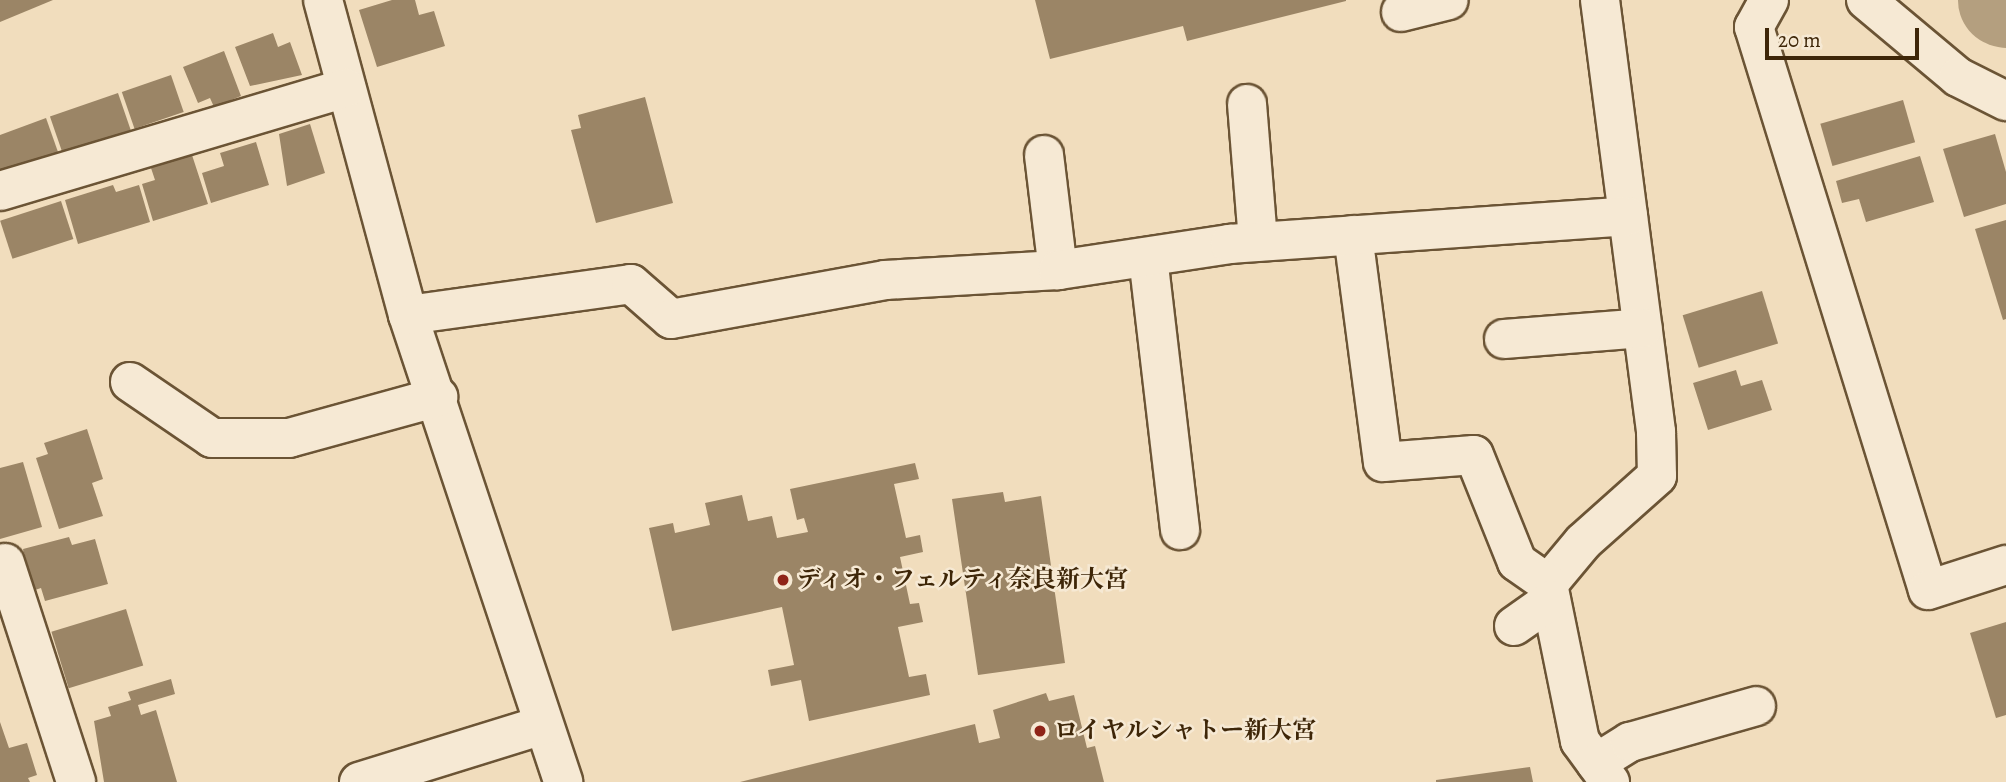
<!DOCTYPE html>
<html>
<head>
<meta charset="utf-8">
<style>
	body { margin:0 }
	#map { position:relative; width:2006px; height:782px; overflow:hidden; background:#f1ddbd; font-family:Alegreya,"Noto Serif JP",serif }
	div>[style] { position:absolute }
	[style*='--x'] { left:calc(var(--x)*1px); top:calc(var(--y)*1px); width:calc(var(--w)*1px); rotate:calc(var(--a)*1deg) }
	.river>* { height:93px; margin:-46.5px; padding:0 46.5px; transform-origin:46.5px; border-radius:46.5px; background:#b49f7f }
	.building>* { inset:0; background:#9b8566; transform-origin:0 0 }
	.roads { filter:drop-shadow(2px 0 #6b5435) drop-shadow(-2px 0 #6b5435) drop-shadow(0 2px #6b5435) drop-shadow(0 -2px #6b5435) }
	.minor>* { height:38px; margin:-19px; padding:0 19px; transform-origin:19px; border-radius:19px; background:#f6e9d4 }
	.dots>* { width:19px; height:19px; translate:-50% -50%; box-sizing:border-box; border:4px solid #f6e9d4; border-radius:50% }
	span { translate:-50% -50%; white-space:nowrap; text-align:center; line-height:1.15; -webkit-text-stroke:5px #f6e9d4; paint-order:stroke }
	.poi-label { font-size:24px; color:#3e2608; font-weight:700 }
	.left { translate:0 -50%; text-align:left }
	.scale { position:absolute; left:1765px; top:28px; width:154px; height:32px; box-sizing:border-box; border:4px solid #3e2608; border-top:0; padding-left:9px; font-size:21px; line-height:24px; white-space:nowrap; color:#3e2608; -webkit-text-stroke:5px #f6e9d4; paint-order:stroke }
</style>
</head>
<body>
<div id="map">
	<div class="river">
		<div style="--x:2004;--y:0;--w:2;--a:27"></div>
	</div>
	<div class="building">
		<div style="clip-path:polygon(0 0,53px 0,0 22px)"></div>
		<div style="clip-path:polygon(392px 0,415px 0,419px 15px,434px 11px,445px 46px,377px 67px,359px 10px)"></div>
		<div style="clip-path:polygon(1035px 0,1346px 0,1346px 1px,1187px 41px,1183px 26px,1050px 59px)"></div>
		<div style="clip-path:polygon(273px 33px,278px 47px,290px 42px,302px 75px,250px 86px,235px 47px)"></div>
		<div style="clip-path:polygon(224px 51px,241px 96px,214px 107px,210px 98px,198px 103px,183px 67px)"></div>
		<div style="left:171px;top:75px;width:39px;height:52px;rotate:71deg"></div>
		<div style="left:118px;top:93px;width:39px;height:72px;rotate:71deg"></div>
		<div style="clip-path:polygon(645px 97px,673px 203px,596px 223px,571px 130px,581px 128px,578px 115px)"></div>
		<div style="left:1903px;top:100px;width:44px;height:86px;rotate:74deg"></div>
		<div style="clip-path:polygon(46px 118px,58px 152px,0 172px,0 135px)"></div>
		<div style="clip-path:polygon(310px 124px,325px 173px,287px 186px,279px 134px)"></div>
		<div style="clip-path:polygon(1995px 134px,2006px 172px,2006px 204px,1964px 217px,1943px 149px)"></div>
		<div style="clip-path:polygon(256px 142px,269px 185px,211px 203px,202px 173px,224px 166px,220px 153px)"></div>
		<div style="clip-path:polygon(192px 155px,208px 204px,153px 221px,142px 184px,155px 180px,151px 168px)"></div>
		<div style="clip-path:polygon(1920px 156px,1934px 202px,1866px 222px,1859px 199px,1842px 203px,1836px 181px)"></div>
		<div style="clip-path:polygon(113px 185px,116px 192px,139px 185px,150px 222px,78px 244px,65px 200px)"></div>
		<div style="left:61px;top:201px;width:40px;height:64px;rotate:72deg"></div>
		<div style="clip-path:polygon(2006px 220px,2006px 319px,2003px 320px,1975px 229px)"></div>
		<div style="left:1762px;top:291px;width:55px;height:83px;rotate:73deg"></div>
		<div style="clip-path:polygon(1736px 370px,1741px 386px,1762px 380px,1772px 410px,1708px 430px,1693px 383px)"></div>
		<div style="clip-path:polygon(87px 429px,103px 479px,92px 483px,103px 516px,59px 529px,36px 458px,48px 454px,44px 443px)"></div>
		<div style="clip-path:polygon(23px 462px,42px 527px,0 539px,0 468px)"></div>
		<div style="clip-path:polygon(915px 463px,919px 479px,894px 484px,906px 538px,920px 535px,923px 552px,900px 557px,910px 604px,919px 603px,923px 622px,898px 627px,909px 677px,926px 674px,930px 695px,809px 721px,801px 680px,771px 686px,768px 670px,794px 665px,782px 607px,672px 631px,649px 528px,673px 523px,675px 533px,710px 525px,705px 503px,742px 495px,748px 521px,772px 516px,777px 538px,808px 532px,804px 518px,797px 520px,790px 489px)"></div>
		<div style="clip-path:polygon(1003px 492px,1005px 502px,1041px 496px,1065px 663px,978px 675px,952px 499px)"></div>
		<div style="clip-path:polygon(69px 537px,72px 545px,95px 539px,108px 584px,45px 601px,41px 588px,35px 590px,23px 549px)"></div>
		<div style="left:126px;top:609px;width:59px;height:78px;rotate:73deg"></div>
		<div style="clip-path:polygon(2006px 622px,2006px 715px,1996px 718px,1970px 633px)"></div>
		<div style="clip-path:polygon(171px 679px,175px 694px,138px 705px,141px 715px,156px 710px,177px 782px,104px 782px,94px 721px,111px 716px,108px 707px,131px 700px,128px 692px)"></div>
		<div style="clip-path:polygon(1046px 693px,1049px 701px,1074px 695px,1087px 748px,1095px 746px,1104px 782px,740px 782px,975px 724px,979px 743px,1000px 738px,993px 710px)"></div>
		<div style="clip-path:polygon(0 722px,9px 748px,27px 743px,37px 775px,28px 778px,30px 782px,0 782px)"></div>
		<div style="clip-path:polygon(1530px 767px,1533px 782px,1436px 782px,1436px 780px)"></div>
	</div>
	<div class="roads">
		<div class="minor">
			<div style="--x:323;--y:0;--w:326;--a:74.9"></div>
			<div style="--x:408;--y:315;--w:492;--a:71.6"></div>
			<div style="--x:1600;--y:0;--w:436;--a:82.6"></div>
			<div style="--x:1656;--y:432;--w:44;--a:88.7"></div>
			<div style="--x:1657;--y:476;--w:99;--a:138.3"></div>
			<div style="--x:1583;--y:542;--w:55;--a:129.8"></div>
			<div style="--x:1548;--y:584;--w:160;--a:78.5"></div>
			<div style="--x:1580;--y:741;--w:51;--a:53.8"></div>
			<div style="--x:1769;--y:0;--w:31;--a:119"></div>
			<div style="--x:1754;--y:27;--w:589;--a:72.83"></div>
			<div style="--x:1928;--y:590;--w:82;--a:-17.8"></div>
			<div style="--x:1866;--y:0;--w:120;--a:39.9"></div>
			<div style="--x:1958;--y:77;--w:54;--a:26.6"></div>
			<div style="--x:1401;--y:12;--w:49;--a:-14"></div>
			<div style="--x:1247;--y:104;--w:138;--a:85.4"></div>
			<div style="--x:1044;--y:155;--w:116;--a:83.1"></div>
			<div style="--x:0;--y:191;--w:361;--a:-16.6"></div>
			<div style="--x:1353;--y:235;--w:229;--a:82.5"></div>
			<div style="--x:1383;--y:462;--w:91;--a:-4.4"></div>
			<div style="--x:1474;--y:455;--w:115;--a:68.1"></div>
			<div style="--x:1517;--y:562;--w:38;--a:35"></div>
			<div style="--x:1148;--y:257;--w:275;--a:83.3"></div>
			<div style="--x:408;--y:315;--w:225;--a:-7.9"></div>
			<div style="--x:631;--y:284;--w:53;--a:41.2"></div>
			<div style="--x:671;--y:319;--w:218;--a:-10.3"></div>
			<div style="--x:885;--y:280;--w:173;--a:-3.3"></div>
			<div style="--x:1058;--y:270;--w:174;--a:-8.6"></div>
			<div style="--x:1230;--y:244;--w:399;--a:-4"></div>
			<div style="--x:1504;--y:339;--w:139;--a:-4.5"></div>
			<div style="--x:130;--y:382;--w:99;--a:34.3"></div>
			<div style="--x:212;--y:438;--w:77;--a:0"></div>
			<div style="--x:289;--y:438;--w:155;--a:-15.4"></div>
			<div style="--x:5;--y:563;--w:230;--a:72"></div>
			<div style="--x:1514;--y:626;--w:45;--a:-35.1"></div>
			<div style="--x:1596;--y:763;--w:40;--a:-32"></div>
			<div style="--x:1630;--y:742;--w:131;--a:-15.9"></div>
			<div style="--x:359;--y:782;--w:193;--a:-17.2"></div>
		</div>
	</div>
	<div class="dots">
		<div style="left:783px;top:580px;background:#8f2418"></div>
		<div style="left:1040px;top:731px;background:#8f2418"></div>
	</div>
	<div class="poi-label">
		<span class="left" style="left:797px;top:580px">ディオ・フェルティ奈良新大宮</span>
		<span class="left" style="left:1054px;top:731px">ロイヤルシャトー新大宮</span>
	</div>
	<div class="scale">20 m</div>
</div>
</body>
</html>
